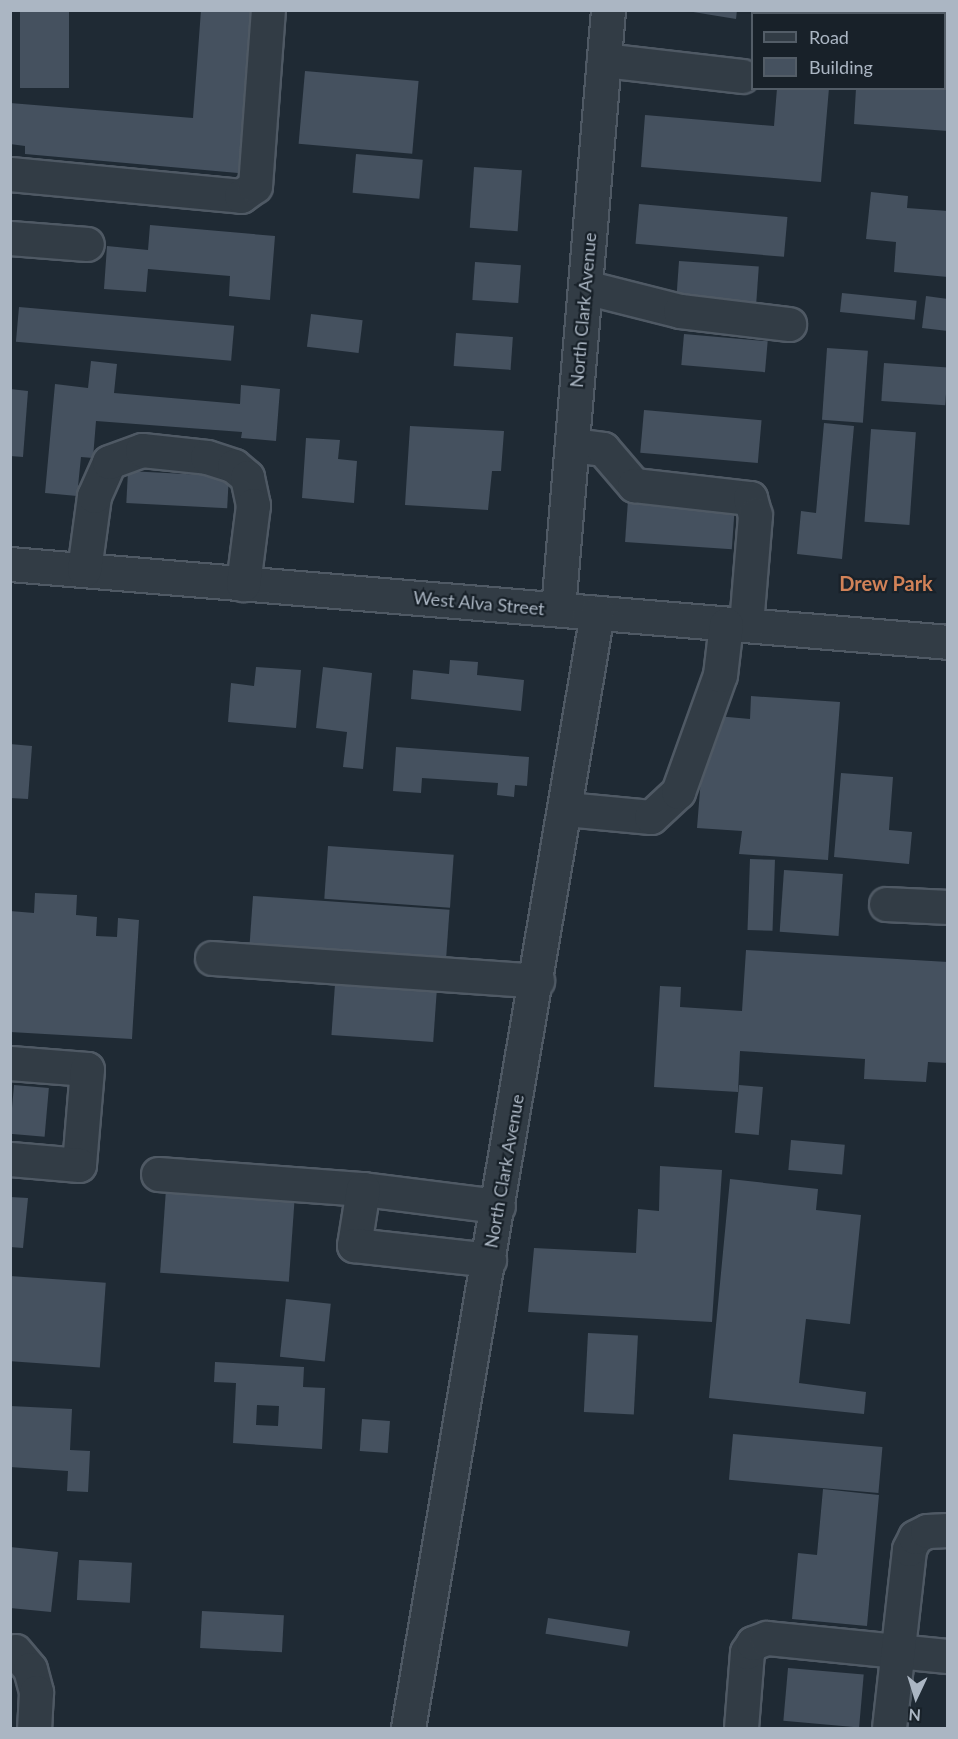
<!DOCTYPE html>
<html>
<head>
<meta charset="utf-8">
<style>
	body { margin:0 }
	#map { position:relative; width:958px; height:1739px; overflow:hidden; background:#1f2a34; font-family:Lato,sans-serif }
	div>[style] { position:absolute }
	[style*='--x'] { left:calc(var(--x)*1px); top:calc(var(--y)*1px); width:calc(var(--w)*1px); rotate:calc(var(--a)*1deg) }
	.building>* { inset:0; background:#45515f; transform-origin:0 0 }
	.roads { filter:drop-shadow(2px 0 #4f5964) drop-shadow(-2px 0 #4f5964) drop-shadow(0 2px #4f5964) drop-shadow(0 -2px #4f5964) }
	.minor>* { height:33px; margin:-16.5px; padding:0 16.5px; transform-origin:16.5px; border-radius:16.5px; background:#323c45 }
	span { translate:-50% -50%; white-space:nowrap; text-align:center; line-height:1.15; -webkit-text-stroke:4.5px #182129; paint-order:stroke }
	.street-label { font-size:18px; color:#abb6c3 }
	.neighbourhood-label { font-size:20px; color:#d18258; font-weight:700 }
	.frame { position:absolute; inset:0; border:12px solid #abb6c3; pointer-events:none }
	.legend { position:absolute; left:751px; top:12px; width:195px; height:78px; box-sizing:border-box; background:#182129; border:2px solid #535d67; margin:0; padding:8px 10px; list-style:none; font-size:18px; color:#abb6c3 }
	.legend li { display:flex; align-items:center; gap:12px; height:30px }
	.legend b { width:30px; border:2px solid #535d67 }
	.north { position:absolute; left:886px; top:1667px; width:60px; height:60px; -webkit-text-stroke:4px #182129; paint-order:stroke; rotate:184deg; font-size:16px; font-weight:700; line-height:24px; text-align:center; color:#abb6c3 }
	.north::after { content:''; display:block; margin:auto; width:21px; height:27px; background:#abb6c3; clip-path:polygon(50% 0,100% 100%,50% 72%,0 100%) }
</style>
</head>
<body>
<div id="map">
	<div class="building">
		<div style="left:20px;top:10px;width:49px;height:78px"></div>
		<div style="clip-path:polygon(201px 10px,252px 10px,238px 173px,25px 154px,25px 146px,10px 144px,10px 103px,193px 118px)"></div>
		<div style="clip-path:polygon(681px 10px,737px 10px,736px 19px)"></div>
		<div style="clip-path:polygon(844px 10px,948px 10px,948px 40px,944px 14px,844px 14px)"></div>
		<div style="clip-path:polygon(944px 44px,948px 131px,854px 124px,856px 88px,944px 88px)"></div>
		<div style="left:305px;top:71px;width:114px;height:73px;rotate:5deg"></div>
		<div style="clip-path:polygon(777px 88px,829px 88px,821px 182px,641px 167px,645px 115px,774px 126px)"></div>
		<div style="left:356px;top:154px;width:67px;height:39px;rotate:5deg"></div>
		<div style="left:474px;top:167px;width:48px;height:61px;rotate:4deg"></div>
		<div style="clip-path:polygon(871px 192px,908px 196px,907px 208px,948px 211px,948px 277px,894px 272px,896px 242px,866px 239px)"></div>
		<div style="left:639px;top:204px;width:149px;height:40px;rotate:5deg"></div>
		<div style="clip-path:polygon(150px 225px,275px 236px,270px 300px,229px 296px,230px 276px,148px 269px,146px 292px,104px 289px,107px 246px,148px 250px)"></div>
		<div style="left:679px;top:261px;width:80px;height:41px;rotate:4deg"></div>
		<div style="left:475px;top:262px;width:46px;height:38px;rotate:4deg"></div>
		<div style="left:842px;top:293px;width:75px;height:19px;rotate:6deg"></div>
		<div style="clip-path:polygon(926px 296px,948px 299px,948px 331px,922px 328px)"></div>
		<div style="left:19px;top:307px;width:216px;height:35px;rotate:5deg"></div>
		<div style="left:311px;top:314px;width:52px;height:33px;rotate:7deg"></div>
		<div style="left:456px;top:333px;width:57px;height:33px;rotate:4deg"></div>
		<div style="left:684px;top:334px;width:84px;height:31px;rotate:5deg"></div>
		<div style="left:827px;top:348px;width:41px;height:72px;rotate:4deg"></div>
		<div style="clip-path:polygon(91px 361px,117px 364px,114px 393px,240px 404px,241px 385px,280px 389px,276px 441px,241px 438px,242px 432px,96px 421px,93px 458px,81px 457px,77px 496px,45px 493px,55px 384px,88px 388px)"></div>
		<div style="left:884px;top:363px;width:64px;height:38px;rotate:4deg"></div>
		<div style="clip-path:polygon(10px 389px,28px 391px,23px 457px,10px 456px)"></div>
		<div style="left:644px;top:410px;width:118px;height:43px;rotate:5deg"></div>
		<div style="clip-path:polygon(824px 423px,854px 426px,842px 559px,797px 554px,801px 511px,816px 513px)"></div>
		<div style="clip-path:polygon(410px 426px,504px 431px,501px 471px,492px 471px,488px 510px,405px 505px)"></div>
		<div style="left:871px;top:429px;width:45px;height:93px;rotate:4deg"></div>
		<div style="clip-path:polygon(306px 438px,340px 440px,338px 459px,357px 461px,354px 503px,302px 498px)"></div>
		<div style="left:128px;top:471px;width:101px;height:32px;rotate:3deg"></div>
		<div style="left:628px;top:500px;width:107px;height:42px;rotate:4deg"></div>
		<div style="clip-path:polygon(450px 660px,478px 662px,477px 675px,524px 680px,521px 711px,411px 699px,413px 670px,449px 674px)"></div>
		<div style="clip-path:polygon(256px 667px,301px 670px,296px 728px,228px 722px,231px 683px,254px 686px)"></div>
		<div style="clip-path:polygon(323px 667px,372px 673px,363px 769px,343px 767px,347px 732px,316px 728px)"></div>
		<div style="clip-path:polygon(751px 696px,840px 702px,828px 860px,739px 854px,742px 831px,697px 828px,706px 715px,750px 719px)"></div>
		<div style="clip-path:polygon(10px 744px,32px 746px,28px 799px,10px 798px)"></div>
		<div style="clip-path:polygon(396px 747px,529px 757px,527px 786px,515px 785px,514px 797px,497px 795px,498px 783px,422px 778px,421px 793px,393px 791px)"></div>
		<div style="clip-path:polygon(841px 773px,893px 777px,889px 830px,912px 832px,909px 864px,834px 857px)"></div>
		<div style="left:328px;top:846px;width:126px;height:53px;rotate:4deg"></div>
		<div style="left:750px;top:859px;width:25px;height:71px;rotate:2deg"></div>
		<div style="left:784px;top:870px;width:59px;height:62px;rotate:4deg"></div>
		<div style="clip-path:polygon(35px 893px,77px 895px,76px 915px,97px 917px,96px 936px,117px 937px,118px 918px,139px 920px,132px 1039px,10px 1032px,10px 911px,34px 913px)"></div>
		<div style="left:253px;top:896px;width:197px;height:53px;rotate:4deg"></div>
		<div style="clip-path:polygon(746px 950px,948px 962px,948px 1063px,928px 1062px,926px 1082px,864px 1079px,865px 1059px,740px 1051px,738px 1092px,654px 1087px,660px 986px,681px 987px,680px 1007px,742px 1011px)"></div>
		<div style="left:335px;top:984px;width:102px;height:51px;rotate:4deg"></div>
		<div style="left:14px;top:1085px;width:35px;height:49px;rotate:5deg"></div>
		<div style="left:739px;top:1085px;width:24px;height:48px;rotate:5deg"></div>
		<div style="left:791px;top:1140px;width:54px;height:30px;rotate:5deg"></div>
		<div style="clip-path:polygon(660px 1166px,722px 1170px,712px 1322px,528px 1312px,534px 1248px,636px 1253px,638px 1209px,659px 1211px)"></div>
		<div style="clip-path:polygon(730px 1179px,818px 1189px,816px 1210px,861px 1215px,850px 1324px,806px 1319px,799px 1383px,866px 1392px,864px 1414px,709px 1398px)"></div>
		<div style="left:166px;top:1189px;width:129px;height:84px;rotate:4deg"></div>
		<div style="clip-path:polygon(10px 1197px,28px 1198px,23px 1248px,10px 1247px)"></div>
		<div style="left:10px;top:1276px;width:96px;height:85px;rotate:4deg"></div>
		<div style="left:286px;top:1299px;width:45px;height:58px;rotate:6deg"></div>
		<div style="left:588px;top:1333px;width:50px;height:79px;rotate:3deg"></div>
		<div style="clip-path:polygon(evenodd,215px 1362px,304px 1367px,303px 1387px,325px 1388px,322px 1449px,233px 1443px,236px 1383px,214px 1382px,215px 1362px,257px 1405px,279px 1406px,278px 1426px,256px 1425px,257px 1405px)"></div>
		<div style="clip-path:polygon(10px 1406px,72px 1409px,70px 1450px,90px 1451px,88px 1492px,67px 1491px,68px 1471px,10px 1467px)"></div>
		<div style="left:362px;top:1419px;width:28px;height:32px;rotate:4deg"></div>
		<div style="left:733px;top:1434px;width:150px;height:46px;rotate:5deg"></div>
		<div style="clip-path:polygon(823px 1489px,879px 1495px,867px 1626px,792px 1619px,798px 1553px,817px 1555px)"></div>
		<div style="clip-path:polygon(10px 1547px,58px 1552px,51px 1612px,10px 1608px)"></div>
		<div style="left:79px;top:1560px;width:53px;height:40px;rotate:3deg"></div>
		<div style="left:202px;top:1611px;width:82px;height:37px;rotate:3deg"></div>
		<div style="left:548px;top:1618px;width:83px;height:16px;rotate:9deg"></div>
		<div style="left:788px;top:1668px;width:76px;height:53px;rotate:5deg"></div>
	</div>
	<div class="roads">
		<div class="minor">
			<div style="--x:604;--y:60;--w:139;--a:6.6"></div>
			<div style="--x:10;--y:174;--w:232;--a:5.4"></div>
			<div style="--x:241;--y:196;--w:17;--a:-36"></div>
			<div style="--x:255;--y:186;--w:176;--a:-85.8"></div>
			<div style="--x:10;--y:238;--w:77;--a:4.5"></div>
			<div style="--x:585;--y:287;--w:98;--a:14.2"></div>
			<div style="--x:680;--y:311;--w:110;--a:6.8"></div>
			<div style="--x:572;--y:445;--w:31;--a:7"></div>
			<div style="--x:603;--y:449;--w:48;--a:49.3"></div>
			<div style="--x:634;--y:485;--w:117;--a:6.4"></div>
			<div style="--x:750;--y:498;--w:18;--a:74"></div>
			<div style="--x:755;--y:515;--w:110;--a:94.7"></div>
			<div style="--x:10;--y:564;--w:941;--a:4.75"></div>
			<div style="--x:84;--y:570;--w:75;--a:-82.3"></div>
			<div style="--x:94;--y:496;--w:37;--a:-66"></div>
			<div style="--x:109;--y:462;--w:35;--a:-20"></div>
			<div style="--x:142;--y:450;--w:65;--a:6.1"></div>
			<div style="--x:207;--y:457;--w:28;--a:18"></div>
			<div style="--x:234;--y:466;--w:17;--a:40"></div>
			<div style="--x:247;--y:477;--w:29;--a:78"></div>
			<div style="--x:253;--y:505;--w:80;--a:97.2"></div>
			<div style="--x:558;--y:609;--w:601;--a:-85.23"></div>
			<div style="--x:566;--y:809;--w:85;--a:5.4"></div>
			<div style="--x:651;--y:817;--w:37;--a:-43"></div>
			<div style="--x:678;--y:792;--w:124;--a:-70.3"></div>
			<div style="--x:720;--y:675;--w:51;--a:-83.3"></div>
			<div style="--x:886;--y:904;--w:62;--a:2.8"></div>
			<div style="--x:212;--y:958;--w:326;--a:4"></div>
			<div style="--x:10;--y:1063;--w:77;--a:4.5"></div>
			<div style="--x:87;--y:1069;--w:96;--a:94.8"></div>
			<div style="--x:79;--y:1165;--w:69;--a:-175"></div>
			<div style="--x:158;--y:1174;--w:206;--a:4.2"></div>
			<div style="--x:363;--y:1189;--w:136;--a:7.2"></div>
			<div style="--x:363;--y:1189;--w:57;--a:99.1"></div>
			<div style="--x:354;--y:1245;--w:136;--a:6.3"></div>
			<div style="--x:15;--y:1651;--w:23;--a:50"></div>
			<div style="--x:30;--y:1669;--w:24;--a:75"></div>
			<div style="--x:36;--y:1692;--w:36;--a:93"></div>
			<div style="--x:408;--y:1728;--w:1131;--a:-80.38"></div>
			<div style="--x:741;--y:1728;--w:76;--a:-85.5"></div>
			<div style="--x:747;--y:1652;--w:11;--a:-56"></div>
			<div style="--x:753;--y:1643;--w:15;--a:-20"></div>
			<div style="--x:767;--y:1638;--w:182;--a:5.7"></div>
			<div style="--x:889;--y:1728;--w:180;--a:-83.6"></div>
			<div style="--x:909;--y:1549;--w:13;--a:-63"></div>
			<div style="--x:915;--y:1537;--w:13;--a:-27"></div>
			<div style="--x:927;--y:1531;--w:21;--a:-3"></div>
		</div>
	</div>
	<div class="street-label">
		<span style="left:583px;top:310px;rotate:-85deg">North Clark Avenue</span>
		<span style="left:479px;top:603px;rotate:5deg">West Alva Street</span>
		<span style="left:504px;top:1171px;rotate:-80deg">North Clark Avenue</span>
	</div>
	<div class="neighbourhood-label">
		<span style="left:886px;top:583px">Drew Park</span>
	</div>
	<div class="frame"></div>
	<ul class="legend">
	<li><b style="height:8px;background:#323c45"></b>Road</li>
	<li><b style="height:16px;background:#45515f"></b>Building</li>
	</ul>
	<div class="north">N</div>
</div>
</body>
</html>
